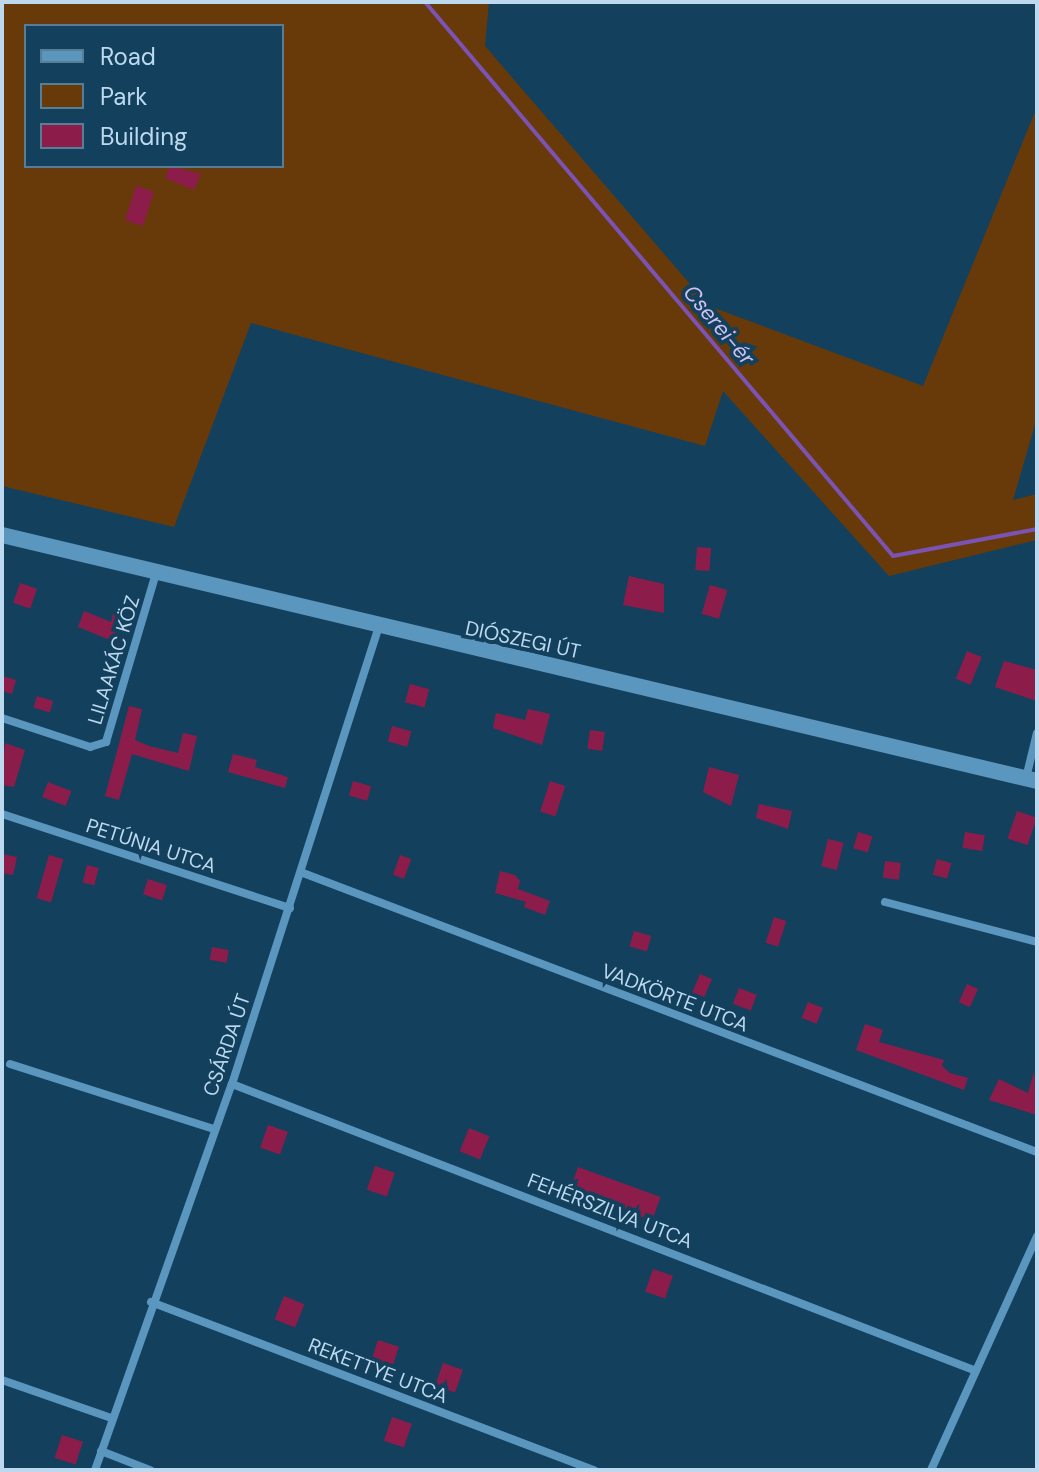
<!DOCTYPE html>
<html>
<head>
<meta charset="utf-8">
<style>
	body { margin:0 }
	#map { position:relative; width:1039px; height:1472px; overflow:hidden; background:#13405d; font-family:"DM Sans",sans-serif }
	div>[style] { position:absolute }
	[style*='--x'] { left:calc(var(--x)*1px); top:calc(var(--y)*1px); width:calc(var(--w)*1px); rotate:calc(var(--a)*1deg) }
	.green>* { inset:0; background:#683a09 }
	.stream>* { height:4px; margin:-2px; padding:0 2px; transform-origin:2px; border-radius:2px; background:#7b53b4 }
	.building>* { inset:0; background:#8c1d4b; transform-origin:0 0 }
	.street>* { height:8px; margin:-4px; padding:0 4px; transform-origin:4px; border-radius:4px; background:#5b96bf }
	.secondary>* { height:16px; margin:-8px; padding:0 8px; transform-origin:8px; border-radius:8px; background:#5b96bf }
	span { translate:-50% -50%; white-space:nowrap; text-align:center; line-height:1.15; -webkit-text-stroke:8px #13405d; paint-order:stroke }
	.street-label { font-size:20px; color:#bcd9ef }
	.water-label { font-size:22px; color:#d1c0f2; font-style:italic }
	.frame { position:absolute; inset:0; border:4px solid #bcd9ef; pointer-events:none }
	.legend { position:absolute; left:24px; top:24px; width:260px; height:144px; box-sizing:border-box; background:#13405d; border:2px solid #577d97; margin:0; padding:10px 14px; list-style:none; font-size:24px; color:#bcd9ef }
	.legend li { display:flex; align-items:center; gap:16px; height:40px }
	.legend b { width:40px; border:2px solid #577d97 }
</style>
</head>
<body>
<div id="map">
	<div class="green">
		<div style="clip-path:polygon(evenodd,2px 2px,489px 2px,485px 46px,709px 306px,923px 386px,1037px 107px,1037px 418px,1013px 500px,1037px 494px,1037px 540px,889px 576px,723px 391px,705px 446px,251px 323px,174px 527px,2px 486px,2px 2px,26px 26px,282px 26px,282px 166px,26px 166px,26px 26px)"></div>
	</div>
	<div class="stream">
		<div style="--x:425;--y:2;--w:725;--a:49.81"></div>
		<div style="--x:893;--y:556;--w:147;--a:-10.6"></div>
	</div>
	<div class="building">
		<div style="clip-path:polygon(170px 166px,201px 174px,194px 190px,165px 178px)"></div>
		<div style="left:136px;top:186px;width:19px;height:36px;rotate:18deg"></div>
		<div style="left:697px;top:547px;width:14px;height:23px;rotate:4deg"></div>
		<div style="clip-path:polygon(629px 576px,664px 584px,664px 613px,623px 605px)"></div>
		<div style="left:20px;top:583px;width:18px;height:21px;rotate:19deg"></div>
		<div style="left:710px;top:585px;width:18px;height:30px;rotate:16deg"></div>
		<div style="clip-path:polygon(84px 611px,111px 622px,113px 613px,129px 618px,120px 644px,78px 627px)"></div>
		<div style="left:967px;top:651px;width:16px;height:30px;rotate:22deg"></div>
		<div style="clip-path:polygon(1004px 661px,1037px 670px,1037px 701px,995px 687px)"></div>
		<div style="clip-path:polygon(2px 676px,16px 680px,12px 694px,2px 691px)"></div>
		<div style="left:410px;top:684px;width:20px;height:19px;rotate:15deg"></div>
		<div style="left:37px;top:696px;width:17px;height:12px;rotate:17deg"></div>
		<div style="clip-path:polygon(129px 706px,142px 709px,135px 740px,149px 746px,178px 753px,183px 733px,197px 736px,189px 771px,132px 754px,119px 800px,105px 796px)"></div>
		<div style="clip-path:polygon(528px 709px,550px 714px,542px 745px,493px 728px,496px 713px,525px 720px)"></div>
		<div style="left:392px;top:726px;width:20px;height:16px;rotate:15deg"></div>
		<div style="left:590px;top:730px;width:15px;height:19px;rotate:8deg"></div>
		<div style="clip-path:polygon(5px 743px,25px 750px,14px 787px,2px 785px)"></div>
		<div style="clip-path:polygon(233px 754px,257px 760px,255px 767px,288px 777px,285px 788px,228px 772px)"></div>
		<div style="clip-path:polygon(709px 767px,739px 775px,731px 806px,703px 792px)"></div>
		<div style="left:353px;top:781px;width:19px;height:15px;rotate:16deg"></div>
		<div style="left:550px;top:781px;width:16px;height:32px;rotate:18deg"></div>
		<div style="left:48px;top:782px;width:25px;height:16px;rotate:21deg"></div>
		<div style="clip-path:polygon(759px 804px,792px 811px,788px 829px,756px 818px)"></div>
		<div style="left:1017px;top:811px;width:21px;height:29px;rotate:19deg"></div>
		<div style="left:858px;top:832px;width:15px;height:17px;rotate:16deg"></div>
		<div style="left:965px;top:832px;width:20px;height:16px;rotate:9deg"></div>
		<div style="left:828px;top:839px;width:16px;height:28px;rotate:14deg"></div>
		<div style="clip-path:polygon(2px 854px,17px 857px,13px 875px,2px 873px)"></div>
		<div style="left:49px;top:855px;width:15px;height:45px;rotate:16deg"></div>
		<div style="left:400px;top:855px;width:12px;height:21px;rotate:20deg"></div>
		<div style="left:937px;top:859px;width:15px;height:16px;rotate:16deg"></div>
		<div style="left:885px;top:861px;width:16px;height:17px;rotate:7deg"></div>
		<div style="left:87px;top:865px;width:12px;height:18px;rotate:14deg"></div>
		<div style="clip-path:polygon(500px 871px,515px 875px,520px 881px,518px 889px,550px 901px,545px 915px,524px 907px,526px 902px,495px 893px)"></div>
		<div style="left:148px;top:879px;width:20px;height:16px;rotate:18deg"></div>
		<div style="left:774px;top:917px;width:13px;height:27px;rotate:18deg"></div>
		<div style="left:634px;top:931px;width:18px;height:16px;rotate:16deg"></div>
		<div style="left:212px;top:947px;width:17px;height:13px;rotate:10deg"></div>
		<div style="left:700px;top:974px;width:13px;height:20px;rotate:23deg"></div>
		<div style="left:967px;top:984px;width:12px;height:20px;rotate:24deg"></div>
		<div style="left:739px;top:988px;width:19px;height:17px;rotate:21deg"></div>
		<div style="left:808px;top:1002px;width:16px;height:17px;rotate:22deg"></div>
		<div style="clip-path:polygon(865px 1024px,883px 1030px,879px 1042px,944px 1060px,942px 1066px,950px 1073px,968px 1078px,964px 1090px,856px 1050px)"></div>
		<div style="clip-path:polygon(1034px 1071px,1037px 1115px,989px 1100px,999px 1079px,1028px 1093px)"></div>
		<div style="left:268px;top:1125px;width:21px;height:24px;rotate:19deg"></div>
		<div style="left:469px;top:1128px;width:22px;height:25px;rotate:22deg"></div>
		<div style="left:375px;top:1166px;width:21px;height:25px;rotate:19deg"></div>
		<div style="left:578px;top:1167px;width:88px;height:25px;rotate:20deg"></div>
		<div style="left:653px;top:1269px;width:21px;height:24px;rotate:19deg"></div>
		<div style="left:284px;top:1296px;width:22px;height:25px;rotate:22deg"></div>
		<div style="left:378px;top:1340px;width:22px;height:25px;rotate:18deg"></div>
		<div style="left:443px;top:1363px;width:21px;height:24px;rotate:19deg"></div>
		<div style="left:392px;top:1417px;width:21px;height:25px;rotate:19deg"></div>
		<div style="left:62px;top:1435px;width:22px;height:24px;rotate:18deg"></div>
	</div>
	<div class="street">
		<div style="--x:2;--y:718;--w:93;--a:18.2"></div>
		<div style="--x:90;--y:747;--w:17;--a:-17"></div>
		<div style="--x:106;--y:742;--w:176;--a:-73.5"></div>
		<div style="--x:1026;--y:778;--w:46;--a:-76.3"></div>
		<div style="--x:2;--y:814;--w:303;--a:18.1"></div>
		<div style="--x:303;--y:873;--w:785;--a:20.81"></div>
		<div style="--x:885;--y:902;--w:157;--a:14.7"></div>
		<div style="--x:10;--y:1064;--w:214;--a:17.7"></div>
		<div style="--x:232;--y:1084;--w:797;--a:21.09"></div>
		<div style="--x:151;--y:1302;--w:474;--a:20.8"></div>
		<div style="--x:2;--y:1380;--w:115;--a:19.2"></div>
		<div style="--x:101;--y:1451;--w:53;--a:21.2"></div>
		<div style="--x:95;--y:1470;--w:410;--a:-70.5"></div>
		<div style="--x:232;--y:1084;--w:481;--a:-72.2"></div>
		<div style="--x:931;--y:1470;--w:257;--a:-65.6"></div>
	</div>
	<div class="secondary">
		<div style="--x:2;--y:535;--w:1064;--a:13.37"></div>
	</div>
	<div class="street-label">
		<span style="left:523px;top:640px;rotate:12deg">DIÓSZEGI ÚT</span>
		<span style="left:114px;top:660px;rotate:-73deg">LILAAKÁC KÖZ</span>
		<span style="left:151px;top:846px;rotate:18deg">PETÚNIA UTCA</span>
		<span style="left:675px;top:998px;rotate:21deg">VADKÖRTE UTCA</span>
		<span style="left:227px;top:1045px;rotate:-71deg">CSÁRDA ÚT</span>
		<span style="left:610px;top:1211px;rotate:21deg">FEHÉRSZILVA UTCA</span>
		<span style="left:378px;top:1371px;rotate:21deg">REKETTYE UTCA</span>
	</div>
	<div class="water-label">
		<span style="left:719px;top:325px;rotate:50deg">Cserei-ér</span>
	</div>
	<div class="frame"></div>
	<ul class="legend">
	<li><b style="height:10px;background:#5b96bf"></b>Road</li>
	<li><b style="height:22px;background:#683a09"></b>Park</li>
	<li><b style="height:22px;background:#8c1d4b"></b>Building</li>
	</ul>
</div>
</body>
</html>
